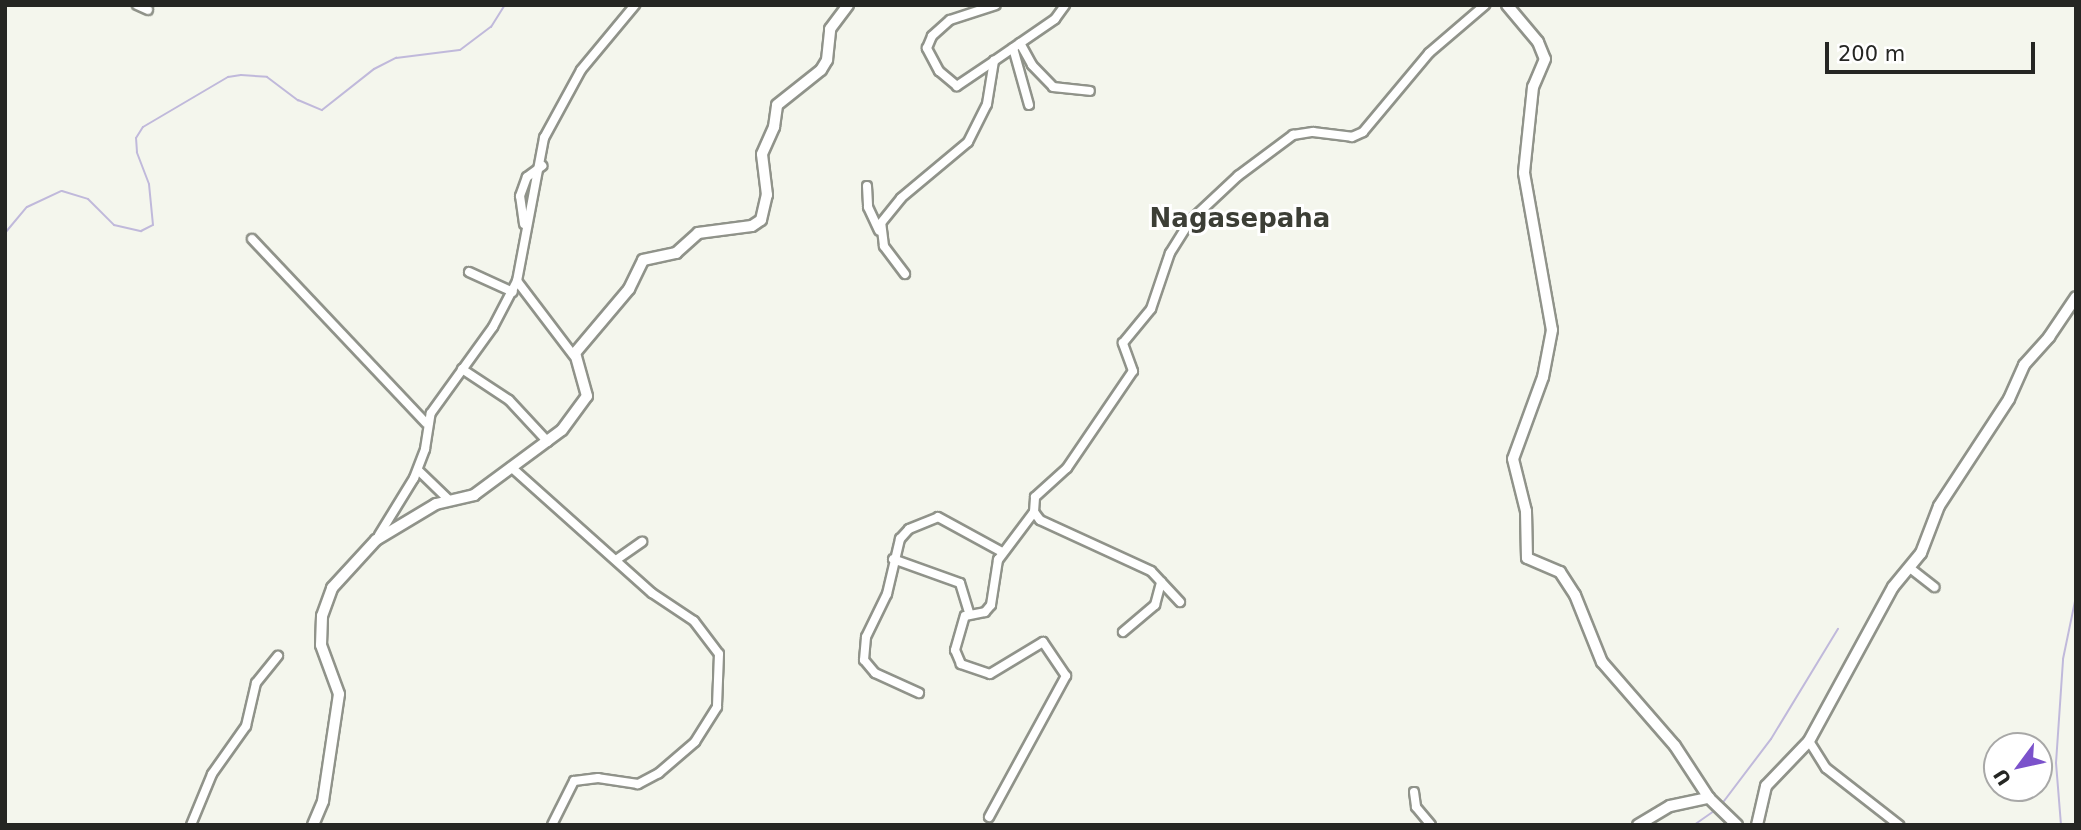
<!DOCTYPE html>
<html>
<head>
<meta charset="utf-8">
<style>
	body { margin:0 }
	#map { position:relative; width:2081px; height:830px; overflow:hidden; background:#f4f6ed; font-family:"DejaVu Sans",sans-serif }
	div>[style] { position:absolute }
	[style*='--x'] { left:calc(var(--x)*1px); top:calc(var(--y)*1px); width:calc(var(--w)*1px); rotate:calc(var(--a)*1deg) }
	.stream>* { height:2px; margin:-1px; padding:0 1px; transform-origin:1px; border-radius:1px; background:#c0b9db }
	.roads { filter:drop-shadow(2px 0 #90938a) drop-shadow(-2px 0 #90938a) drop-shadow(0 2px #90938a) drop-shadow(0 -2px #90938a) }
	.minor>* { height:8px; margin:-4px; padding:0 4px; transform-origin:4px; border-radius:4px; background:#fff }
	.tertiary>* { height:10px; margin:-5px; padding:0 5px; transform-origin:5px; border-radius:5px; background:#fff }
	span { translate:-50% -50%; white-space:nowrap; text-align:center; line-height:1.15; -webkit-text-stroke:6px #fff; paint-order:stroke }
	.quarter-label { font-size:26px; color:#3c3e36; font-weight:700 }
	.frame { position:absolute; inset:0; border:7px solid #252623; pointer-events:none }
	.north { position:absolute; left:1983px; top:732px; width:70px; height:70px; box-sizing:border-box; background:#fff; border:2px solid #a8a8a7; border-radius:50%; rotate:237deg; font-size:19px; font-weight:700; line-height:28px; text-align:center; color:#252623 }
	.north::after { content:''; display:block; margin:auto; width:24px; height:32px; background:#7b52cb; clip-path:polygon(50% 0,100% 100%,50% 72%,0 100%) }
	.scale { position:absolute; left:1825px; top:42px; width:210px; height:32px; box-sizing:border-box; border:4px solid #252623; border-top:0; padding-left:9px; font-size:21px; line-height:24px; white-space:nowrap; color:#252623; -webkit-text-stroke:5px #fff; paint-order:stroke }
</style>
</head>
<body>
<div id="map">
	<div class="stream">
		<div style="--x:5;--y:233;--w:34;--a:-50"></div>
		<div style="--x:27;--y:207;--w:38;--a:-25"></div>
		<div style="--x:62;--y:191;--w:27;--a:17"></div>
		<div style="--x:88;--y:199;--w:37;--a:45"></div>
		<div style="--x:114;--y:225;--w:28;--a:13"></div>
		<div style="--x:141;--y:231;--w:13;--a:-27"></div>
		<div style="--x:153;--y:225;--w:41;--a:-95.6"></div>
		<div style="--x:149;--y:184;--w:34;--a:-111"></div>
		<div style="--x:137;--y:152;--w:14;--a:-94"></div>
		<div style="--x:136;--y:138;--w:13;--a:-58"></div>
		<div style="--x:143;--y:127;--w:99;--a:-30.5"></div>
		<div style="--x:228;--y:77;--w:13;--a:-9"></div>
		<div style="--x:241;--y:75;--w:26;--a:4"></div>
		<div style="--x:267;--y:77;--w:39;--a:37"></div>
		<div style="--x:298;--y:100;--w:26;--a:23"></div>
		<div style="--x:322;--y:110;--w:66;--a:-38.3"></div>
		<div style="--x:374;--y:69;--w:25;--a:-27"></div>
		<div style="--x:396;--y:58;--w:64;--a:-7.1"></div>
		<div style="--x:460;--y:50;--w:39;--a:-37"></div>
		<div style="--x:491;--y:27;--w:26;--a:-58"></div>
		<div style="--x:1721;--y:805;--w:83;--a:-52.9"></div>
		<div style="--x:1771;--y:739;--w:129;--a:-58.7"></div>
		<div style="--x:1694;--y:825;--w:24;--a:-35"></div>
		<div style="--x:2061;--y:825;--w:62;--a:-94.6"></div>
		<div style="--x:2056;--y:763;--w:104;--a:-86.1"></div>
		<div style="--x:2063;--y:659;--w:64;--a:-78.3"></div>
	</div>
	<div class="roads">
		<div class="minor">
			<div style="--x:137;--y:5;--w:12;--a:24"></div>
			<div style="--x:1020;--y:43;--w:25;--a:61"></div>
			<div style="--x:1032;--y:65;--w:30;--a:46"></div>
			<div style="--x:1053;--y:87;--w:37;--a:6"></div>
			<div style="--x:1013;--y:48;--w:59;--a:74.3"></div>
			<div style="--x:994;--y:61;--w:45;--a:146"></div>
			<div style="--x:957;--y:86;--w:23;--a:-140"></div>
			<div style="--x:939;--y:71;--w:26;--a:-118"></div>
			<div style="--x:927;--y:48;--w:13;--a:-67"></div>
			<div style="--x:932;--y:36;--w:24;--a:-42"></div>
			<div style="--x:950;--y:20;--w:48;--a:-18.1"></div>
			<div style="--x:867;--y:186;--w:21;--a:87"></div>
			<div style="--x:868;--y:207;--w:26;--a:65"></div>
			<div style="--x:524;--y:224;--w:28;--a:-98"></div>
			<div style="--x:520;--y:196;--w:20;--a:-70"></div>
			<div style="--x:527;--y:177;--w:19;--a:-36"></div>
			<div style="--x:252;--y:239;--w:253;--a:46.6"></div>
			<div style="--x:469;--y:272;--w:48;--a:24.4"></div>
			<div style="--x:905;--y:274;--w:35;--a:-127"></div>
			<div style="--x:884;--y:246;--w:23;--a:-97"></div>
			<div style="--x:881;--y:223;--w:32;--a:-51"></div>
			<div style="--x:901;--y:198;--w:87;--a:-39.9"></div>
			<div style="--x:968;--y:142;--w:42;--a:-63.4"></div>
			<div style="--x:987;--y:104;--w:44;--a:-80.8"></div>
			<div style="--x:994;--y:61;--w:74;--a:-34.5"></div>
			<div style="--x:1055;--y:19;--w:17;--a:-54"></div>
			<div style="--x:517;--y:281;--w:94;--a:52.8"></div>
			<div style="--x:462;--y:369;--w:56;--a:33.4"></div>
			<div style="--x:509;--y:400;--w:57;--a:47.1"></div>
			<div style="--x:511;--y:467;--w:189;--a:41.8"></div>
			<div style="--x:652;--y:593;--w:50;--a:33.7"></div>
			<div style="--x:694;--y:621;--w:41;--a:52.9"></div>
			<div style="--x:719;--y:654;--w:53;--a:92.2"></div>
			<div style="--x:717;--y:707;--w:41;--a:122.2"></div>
			<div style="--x:695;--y:742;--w:48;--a:139.3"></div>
			<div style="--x:659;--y:773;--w:24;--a:152"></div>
			<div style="--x:638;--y:784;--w:40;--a:-171.5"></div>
			<div style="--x:598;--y:778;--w:24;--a:173"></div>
			<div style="--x:574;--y:781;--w:49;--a:116.6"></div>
			<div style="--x:418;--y:470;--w:43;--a:44.1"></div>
			<div style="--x:379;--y:535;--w:67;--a:-58.4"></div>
			<div style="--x:414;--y:478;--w:31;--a:-69"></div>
			<div style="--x:425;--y:449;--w:36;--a:-81"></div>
			<div style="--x:431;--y:413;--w:106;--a:-54.2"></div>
			<div style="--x:493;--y:327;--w:52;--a:-62.4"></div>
			<div style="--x:517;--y:281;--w:146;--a:-79.3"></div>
			<div style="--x:544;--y:138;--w:77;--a:-61.4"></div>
			<div style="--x:581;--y:70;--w:85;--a:-50.3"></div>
			<div style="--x:893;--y:559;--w:71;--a:19.7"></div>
			<div style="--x:960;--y:583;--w:31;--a:73"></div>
			<div style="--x:616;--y:560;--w:32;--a:-35"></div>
			<div style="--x:1910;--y:568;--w:31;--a:38"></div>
			<div style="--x:1180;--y:602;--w:42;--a:-133.1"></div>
			<div style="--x:1151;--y:571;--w:122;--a:-155.3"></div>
			<div style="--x:1040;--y:520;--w:10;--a:-127"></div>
			<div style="--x:1034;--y:512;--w:15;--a:-86"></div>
			<div style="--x:1035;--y:497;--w:43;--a:-42.2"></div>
			<div style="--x:1067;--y:468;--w:117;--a:-55.8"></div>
			<div style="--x:1133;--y:371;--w:30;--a:-110"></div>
			<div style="--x:1123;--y:343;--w:44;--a:-50.5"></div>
			<div style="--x:1151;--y:309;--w:59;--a:-71.3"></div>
			<div style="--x:1170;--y:253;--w:38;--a:-58"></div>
			<div style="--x:1190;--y:221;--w:66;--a:-43.2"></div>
			<div style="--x:1238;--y:176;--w:69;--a:-36.7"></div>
			<div style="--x:1293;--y:135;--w:20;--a:-9"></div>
			<div style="--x:1313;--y:132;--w:39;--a:7"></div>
			<div style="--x:1352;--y:137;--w:12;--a:-24"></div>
			<div style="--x:1363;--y:132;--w:103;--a:-50.1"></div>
			<div style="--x:1429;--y:53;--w:74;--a:-40.6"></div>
			<div style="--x:1123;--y:632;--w:42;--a:-40.2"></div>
			<div style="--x:1155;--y:605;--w:24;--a:-75"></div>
			<div style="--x:919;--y:693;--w:48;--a:-155.6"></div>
			<div style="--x:875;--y:673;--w:17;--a:-130"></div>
			<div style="--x:864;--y:660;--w:23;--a:-85"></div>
			<div style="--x:866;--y:637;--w:48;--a:-64"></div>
			<div style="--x:887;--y:594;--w:57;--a:-76.7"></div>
			<div style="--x:900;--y:539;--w:13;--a:-48"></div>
			<div style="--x:909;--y:529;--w:31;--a:-22"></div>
			<div style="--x:938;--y:517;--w:73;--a:28.7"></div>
			<div style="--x:1809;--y:741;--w:32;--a:58"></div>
			<div style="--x:1826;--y:768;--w:93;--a:38"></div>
			<div style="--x:1414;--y:792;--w:15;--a:82"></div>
			<div style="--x:1416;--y:807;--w:23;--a:50"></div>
			<div style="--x:989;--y:817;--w:161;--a:-61.4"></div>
			<div style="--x:1066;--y:676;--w:41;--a:-124.1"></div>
			<div style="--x:1043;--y:642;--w:62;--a:148.9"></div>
			<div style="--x:990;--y:674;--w:31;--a:-161"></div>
			<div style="--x:961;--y:664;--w:15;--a:-113"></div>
			<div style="--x:955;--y:650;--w:35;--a:-74"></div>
			<div style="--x:965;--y:616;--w:20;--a:-11"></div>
			<div style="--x:985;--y:612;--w:9;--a:-49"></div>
			<div style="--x:991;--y:605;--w:46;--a:-81.2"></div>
			<div style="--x:998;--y:560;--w:60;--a:-53.1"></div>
			<div style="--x:191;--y:825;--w:55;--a:-67.6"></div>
			<div style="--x:212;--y:774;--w:59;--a:-54.7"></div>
			<div style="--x:246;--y:726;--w:44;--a:-76.9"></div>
			<div style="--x:256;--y:683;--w:35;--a:-51"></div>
		</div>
		<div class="tertiary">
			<div style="--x:1507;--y:5;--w:48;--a:50"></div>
			<div style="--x:1538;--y:42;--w:18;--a:68"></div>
			<div style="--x:1545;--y:59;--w:30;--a:113"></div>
			<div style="--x:1533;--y:87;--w:86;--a:96"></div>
			<div style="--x:1524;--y:173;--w:159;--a:79.9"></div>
			<div style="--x:1552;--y:330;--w:48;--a:100.8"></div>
			<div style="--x:1543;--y:377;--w:87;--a:110.1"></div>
			<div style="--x:1513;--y:459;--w:54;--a:76"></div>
			<div style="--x:1526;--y:511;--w:47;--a:88.8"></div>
			<div style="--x:1527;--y:558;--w:36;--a:23"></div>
			<div style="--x:1560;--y:572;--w:27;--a:57"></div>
			<div style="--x:1575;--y:595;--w:72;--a:68.1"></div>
			<div style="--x:1602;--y:662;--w:111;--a:49"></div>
			<div style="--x:1675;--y:746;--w:62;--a:56.8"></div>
			<div style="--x:1709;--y:798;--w:39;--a:44"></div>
			<div style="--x:313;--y:825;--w:26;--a:-67"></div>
			<div style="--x:323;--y:801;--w:108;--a:-81.5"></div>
			<div style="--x:339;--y:694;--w:52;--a:-110.2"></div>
			<div style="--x:321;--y:645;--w:29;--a:-88"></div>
			<div style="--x:322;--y:616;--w:30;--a:-70"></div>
			<div style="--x:332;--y:588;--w:65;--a:-47.5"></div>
			<div style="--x:376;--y:540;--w:70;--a:-31"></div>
			<div style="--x:436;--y:504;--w:39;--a:-13"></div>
			<div style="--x:474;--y:495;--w:109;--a:-36.5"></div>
			<div style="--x:562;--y:430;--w:42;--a:-53.7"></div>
			<div style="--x:587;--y:396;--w:45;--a:-105.6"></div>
			<div style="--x:575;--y:353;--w:84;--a:-49.8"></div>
			<div style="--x:629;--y:289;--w:32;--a:-64"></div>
			<div style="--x:643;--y:260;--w:34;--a:-12"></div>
			<div style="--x:676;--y:253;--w:30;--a:-42"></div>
			<div style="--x:698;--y:233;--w:54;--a:-7.4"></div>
			<div style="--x:752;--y:226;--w:11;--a:-34"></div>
			<div style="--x:761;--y:220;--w:26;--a:-77"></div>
			<div style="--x:767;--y:195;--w:41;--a:-97"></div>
			<div style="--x:762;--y:154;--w:30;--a:-66"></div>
			<div style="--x:774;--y:127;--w:22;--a:-82"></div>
			<div style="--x:777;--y:105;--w:56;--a:-38.5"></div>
			<div style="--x:821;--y:70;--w:12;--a:-59"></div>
			<div style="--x:827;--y:60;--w:31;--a:-84"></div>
			<div style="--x:830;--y:29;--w:30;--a:-53"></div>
			<div style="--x:1638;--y:825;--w:37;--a:-31"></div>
			<div style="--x:1670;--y:806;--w:40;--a:-12"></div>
			<div style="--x:1757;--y:825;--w:40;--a:-77"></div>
			<div style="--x:1766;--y:786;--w:62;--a:-46.3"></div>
			<div style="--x:1809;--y:741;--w:175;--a:-61.4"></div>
			<div style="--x:1893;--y:587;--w:44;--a:-50.5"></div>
			<div style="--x:1921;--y:553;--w:50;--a:-69"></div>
			<div style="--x:1939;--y:506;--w:128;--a:-56.8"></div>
			<div style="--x:2009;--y:399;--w:37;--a:-66"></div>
			<div style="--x:2024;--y:365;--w:38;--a:-48"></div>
			<div style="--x:2049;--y:337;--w:48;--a:-56"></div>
		</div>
	</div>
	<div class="quarter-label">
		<span style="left:1240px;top:219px">Nagasepaha</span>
	</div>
	<div class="frame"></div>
	<div class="north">U</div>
	<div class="scale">200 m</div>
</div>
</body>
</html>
